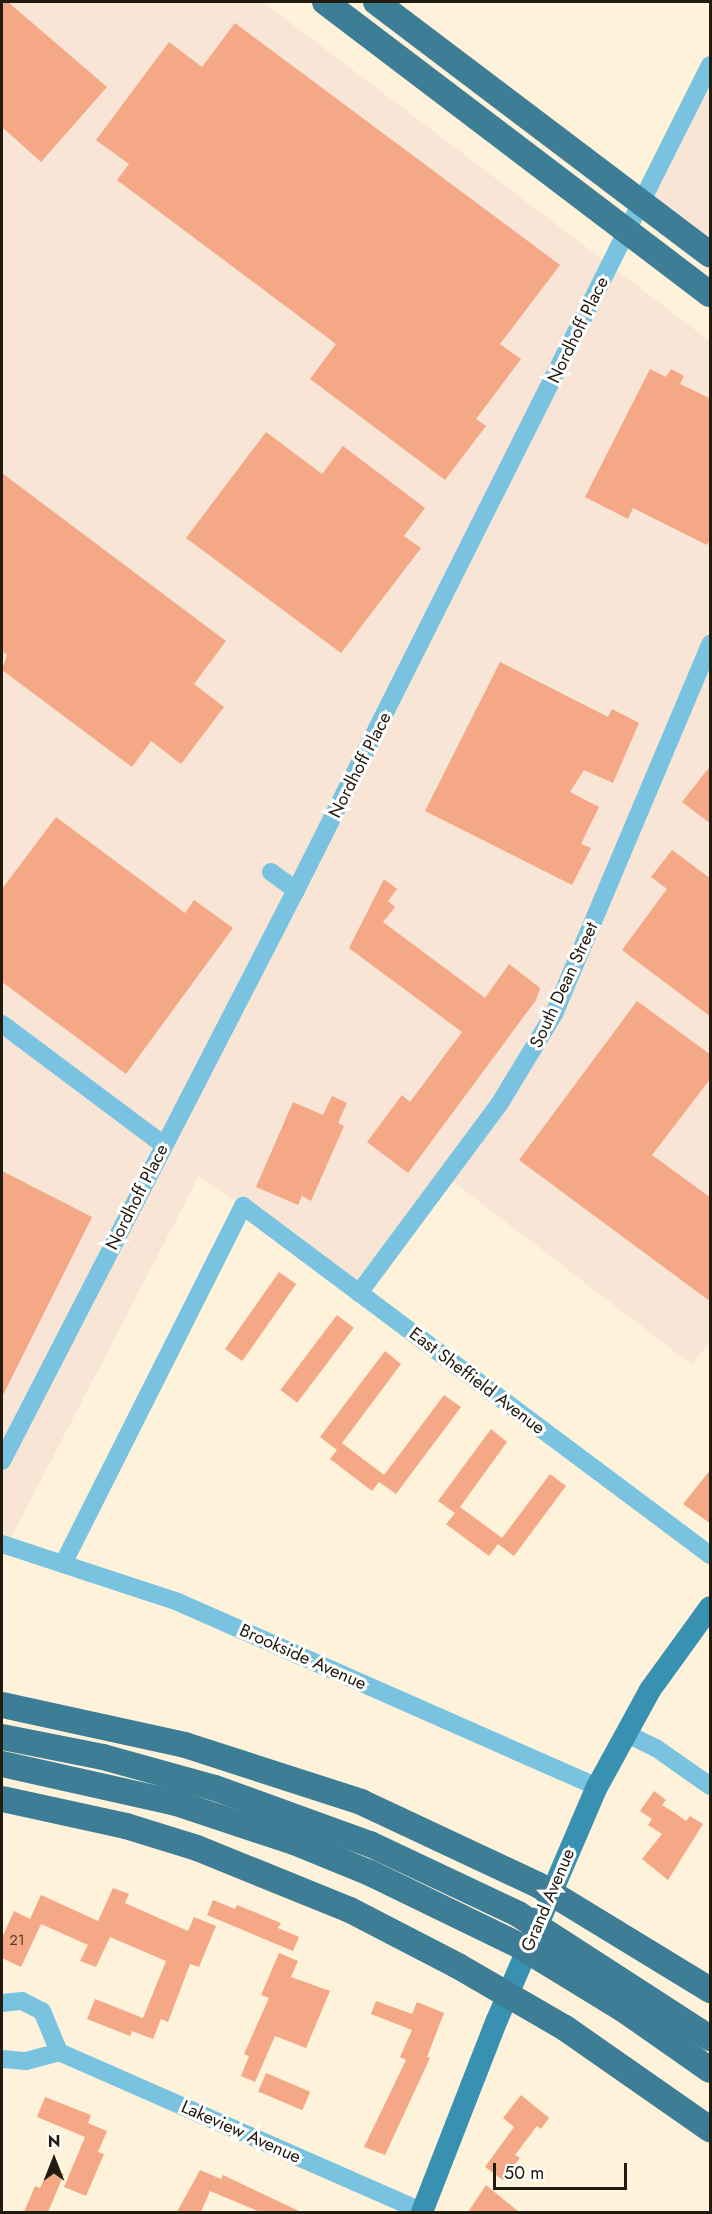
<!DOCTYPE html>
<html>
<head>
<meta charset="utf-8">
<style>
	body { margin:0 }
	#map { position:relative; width:712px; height:2214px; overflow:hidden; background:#fff2da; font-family:Jost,sans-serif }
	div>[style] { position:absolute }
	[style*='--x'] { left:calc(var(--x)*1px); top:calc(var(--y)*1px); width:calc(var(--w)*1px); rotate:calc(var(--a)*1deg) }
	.industrial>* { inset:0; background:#f8e5d5 }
	.building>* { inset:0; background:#f4a886; transform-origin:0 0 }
	.minor>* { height:18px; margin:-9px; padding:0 9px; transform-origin:9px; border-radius:9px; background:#7ac3e0 }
	.major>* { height:22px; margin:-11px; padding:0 11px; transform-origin:11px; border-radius:11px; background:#3991b1 }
	.highway>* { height:26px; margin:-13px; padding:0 13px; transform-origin:13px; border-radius:13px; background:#3d7d95 }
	span { translate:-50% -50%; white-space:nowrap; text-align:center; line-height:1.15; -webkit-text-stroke:6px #fff; paint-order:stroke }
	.number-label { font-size:15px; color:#563e2e }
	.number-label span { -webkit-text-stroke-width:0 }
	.street-label { font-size:18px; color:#211b10 }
	.frame { position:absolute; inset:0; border:3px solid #211b10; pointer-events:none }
	.north { position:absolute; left:24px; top:2130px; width:60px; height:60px; -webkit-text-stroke:4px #fff; paint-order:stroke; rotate:0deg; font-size:16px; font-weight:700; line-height:24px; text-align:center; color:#211b10 }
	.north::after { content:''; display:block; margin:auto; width:21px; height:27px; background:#211b10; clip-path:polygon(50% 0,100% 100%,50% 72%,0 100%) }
	.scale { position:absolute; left:493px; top:2163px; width:134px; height:27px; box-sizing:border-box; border:3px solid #211b10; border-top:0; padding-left:8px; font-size:18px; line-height:21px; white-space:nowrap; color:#211b10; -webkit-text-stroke:4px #fff; paint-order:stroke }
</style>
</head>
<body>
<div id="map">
	<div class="industrial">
		<div style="clip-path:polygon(2px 2px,263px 2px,710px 341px,710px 1341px,692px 1365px,451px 1180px,365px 1290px,199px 1176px,2px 1555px)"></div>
		<div style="clip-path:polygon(710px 65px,710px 255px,643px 205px)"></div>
	</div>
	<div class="building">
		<div style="clip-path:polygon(2px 2px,8px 2px,107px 87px,41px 162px,2px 127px)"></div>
		<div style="clip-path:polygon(235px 23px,560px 265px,500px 344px,521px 359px,476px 419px,486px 426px,445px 480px,310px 379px,336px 344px,117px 180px,129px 164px,96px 140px,169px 42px,202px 67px)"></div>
		<div style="clip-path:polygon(650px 369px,666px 377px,671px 369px,684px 376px,680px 384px,711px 399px,711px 538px,707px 545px,633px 508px,628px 519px,585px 497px)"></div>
		<div style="clip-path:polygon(266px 432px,322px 474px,343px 446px,425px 508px,404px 536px,421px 548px,341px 653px,186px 538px)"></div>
		<div style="clip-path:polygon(2px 473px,226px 641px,194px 684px,224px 707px,181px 764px,151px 741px,132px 767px,2px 670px,7px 655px,2px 651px)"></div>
		<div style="clip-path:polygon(500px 662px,608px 717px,612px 709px,639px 723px,613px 783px,584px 770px,570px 792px,599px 807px,581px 844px,591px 848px,572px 885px,425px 811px)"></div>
		<div style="clip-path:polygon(711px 765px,711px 824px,682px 802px)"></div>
		<div style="clip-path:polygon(56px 817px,185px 913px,194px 900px,233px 928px,126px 1074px,2px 982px,2px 889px)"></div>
		<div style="clip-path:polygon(672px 850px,711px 879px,711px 1017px,622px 950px,667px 889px,651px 877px)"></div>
		<div style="clip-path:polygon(384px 879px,397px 889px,388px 901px,395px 907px,383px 922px,485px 998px,509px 964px,540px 988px,536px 1000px,408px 1173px,367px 1142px,402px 1095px,410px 1102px,462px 1032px,349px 948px)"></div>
		<div style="clip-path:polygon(637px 1001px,711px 1055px,711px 1078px,652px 1155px,711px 1198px,711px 1302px,519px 1160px)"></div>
		<div style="clip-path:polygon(332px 1096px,347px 1103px,338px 1123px,344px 1126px,311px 1201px,302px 1196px,298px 1205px,256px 1187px,293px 1102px,323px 1115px)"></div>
		<div style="clip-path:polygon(2px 1171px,92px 1217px,2px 1397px)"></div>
		<div style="left:279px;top:1272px;width:21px;height:94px;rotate:35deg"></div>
		<div style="left:337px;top:1315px;width:21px;height:94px;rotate:37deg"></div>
		<div style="clip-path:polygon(385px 1351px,401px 1364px,342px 1443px,384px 1475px,444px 1395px,461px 1407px,396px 1494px,379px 1482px,372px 1491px,330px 1459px,337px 1450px,320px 1437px)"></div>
		<div style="clip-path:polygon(491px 1429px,507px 1442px,460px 1507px,502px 1538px,550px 1474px,566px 1486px,514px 1556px,498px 1544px,489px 1556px,446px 1524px,455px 1513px,438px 1501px)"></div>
		<div style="clip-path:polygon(711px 1469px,711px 1524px,683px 1504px)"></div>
		<div style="clip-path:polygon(654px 1791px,666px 1800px,662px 1805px,675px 1813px,686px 1821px,690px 1816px,703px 1824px,668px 1880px,642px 1859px,662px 1834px,648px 1825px,652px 1819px,640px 1811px)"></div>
		<div style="clip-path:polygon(113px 1888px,129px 1894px,125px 1903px,188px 1931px,194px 1917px,216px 1926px,199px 1967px,190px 1964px,168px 2022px,161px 2019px,153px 2039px,132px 2031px,130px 2036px,87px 2019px,95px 1999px,143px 2018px,166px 1961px,110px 1937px,96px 1967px,80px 1961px,88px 1945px,41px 1924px,21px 1967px,2px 1958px,2px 1938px,14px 1911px,30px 1919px,41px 1895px,98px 1921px)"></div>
		<div style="clip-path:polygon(213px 1900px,235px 1909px,237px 1905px,281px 1923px,278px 1928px,299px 1937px,293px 1951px,207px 1915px)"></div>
		<div style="clip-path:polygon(279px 1953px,298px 1961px,291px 1977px,330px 1991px,306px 2048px,275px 2036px,255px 2082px,241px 2076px,249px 2056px,244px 2054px,269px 1998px,261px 1995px)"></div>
		<div style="clip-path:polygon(376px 2001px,412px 2014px,417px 2002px,444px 2013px,427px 2057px,430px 2058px,385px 2155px,364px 2147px,406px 2060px,400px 2057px,412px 2030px,371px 2014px)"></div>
		<div style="left:266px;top:2073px;width:48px;height:20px;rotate:23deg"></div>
		<div style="clip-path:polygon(521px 2095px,549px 2118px,541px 2129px,537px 2126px,515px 2155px,520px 2158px,503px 2180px,485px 2167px,514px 2127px,503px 2118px)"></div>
		<div style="clip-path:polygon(45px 2097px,91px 2115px,88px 2123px,107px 2131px,98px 2152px,104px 2154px,86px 2196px,64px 2187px,85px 2137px,37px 2117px)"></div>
		<div style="clip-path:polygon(49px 2168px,64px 2174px,48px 2212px,24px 2212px,35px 2186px,40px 2188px)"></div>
		<div style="clip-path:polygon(200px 2170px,221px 2179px,223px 2175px,301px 2212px,260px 2212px,210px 2191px,201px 2212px,177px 2212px)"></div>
		<div style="clip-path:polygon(486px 2185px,519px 2212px,468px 2212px)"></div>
	</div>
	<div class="minor">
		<div style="--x:271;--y:872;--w:31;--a:36"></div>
		<div style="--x:2;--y:1024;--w:202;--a:36.8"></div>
		<div style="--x:359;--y:1293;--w:237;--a:-53.4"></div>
		<div style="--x:500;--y:1103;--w:104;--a:-58.8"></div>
		<div style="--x:554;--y:1014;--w:402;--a:-67.1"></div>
		<div style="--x:2;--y:1461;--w:642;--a:-62.76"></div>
		<div style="--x:296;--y:890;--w:923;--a:-63.35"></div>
		<div style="--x:2;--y:1544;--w:185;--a:18.2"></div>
		<div style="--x:178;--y:1602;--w:458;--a:23.8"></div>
		<div style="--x:63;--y:1564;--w:401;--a:-63.3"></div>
		<div style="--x:243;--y:1206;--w:583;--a:36.77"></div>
		<div style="--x:625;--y:1733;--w:34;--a:26"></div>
		<div style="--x:656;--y:1748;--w:66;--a:35.1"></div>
		<div style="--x:2;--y:2003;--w:20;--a:-6"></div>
		<div style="--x:22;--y:2001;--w:22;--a:27"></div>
		<div style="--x:42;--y:2011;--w:44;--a:67.5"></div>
		<div style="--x:2;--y:2059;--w:24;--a:5"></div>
		<div style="--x:26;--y:2061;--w:34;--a:-15"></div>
		<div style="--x:59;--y:2052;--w:398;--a:23.7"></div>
	</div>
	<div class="major">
		<div style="--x:422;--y:2212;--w:206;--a:-68.7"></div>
		<div style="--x:497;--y:2020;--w:254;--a:-66.8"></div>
		<div style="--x:597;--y:1787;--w:111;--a:-61.3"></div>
		<div style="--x:650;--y:1690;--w:102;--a:-54.1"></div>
	</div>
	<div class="highway">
		<div style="--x:325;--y:2;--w:483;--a:37.2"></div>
		<div style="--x:376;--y:2;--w:419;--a:37.1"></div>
		<div style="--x:2;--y:1705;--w:187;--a:12.3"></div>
		<div style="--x:185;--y:1745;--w:185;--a:17.9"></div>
		<div style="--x:361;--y:1802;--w:195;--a:25.1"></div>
		<div style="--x:538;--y:1885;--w:202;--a:31.4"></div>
		<div style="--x:2;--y:1737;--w:103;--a:11.2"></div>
		<div style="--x:103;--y:1757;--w:116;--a:15.5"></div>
		<div style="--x:215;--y:1788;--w:165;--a:19.9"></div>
		<div style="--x:370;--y:1844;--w:164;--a:25.3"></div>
		<div style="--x:518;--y:1914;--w:229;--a:32.9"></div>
		<div style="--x:2;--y:1764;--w:178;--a:12.6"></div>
		<div style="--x:176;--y:1803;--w:124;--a:18.3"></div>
		<div style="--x:294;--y:1842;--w:82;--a:22.2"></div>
		<div style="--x:370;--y:1873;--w:165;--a:25.9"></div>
		<div style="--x:518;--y:1945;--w:123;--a:31.4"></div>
		<div style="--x:623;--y:2009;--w:106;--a:35"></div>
		<div style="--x:2;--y:1799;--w:127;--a:12.3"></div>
		<div style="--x:126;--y:1826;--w:74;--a:17.2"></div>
		<div style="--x:197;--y:1848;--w:165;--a:22.1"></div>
		<div style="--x:350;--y:1910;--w:122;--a:27.4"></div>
		<div style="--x:458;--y:1966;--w:124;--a:30.1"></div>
		<div style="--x:565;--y:2028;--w:177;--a:34.9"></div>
	</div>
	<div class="number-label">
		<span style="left:17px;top:1941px">21</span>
	</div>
	<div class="street-label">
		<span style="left:578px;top:330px;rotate:-64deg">Nordhoff Place</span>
		<span style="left:360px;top:765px;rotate:-63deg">Nordhoff Place</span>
		<span style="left:564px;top:985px;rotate:-65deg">South Dean Street</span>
		<span style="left:137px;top:1197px;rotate:-63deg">Nordhoff Place</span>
		<span style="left:477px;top:1381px;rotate:37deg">East Sheffield Avenue</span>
		<span style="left:303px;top:1657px;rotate:24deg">Brookside Avenue</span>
		<span style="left:548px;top:1900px;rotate:-67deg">Grand Avenue</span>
		<span style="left:241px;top:2132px;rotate:24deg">Lakeview Avenue</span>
	</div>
	<div class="frame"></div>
	<div class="north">N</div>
	<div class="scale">50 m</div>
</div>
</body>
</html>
